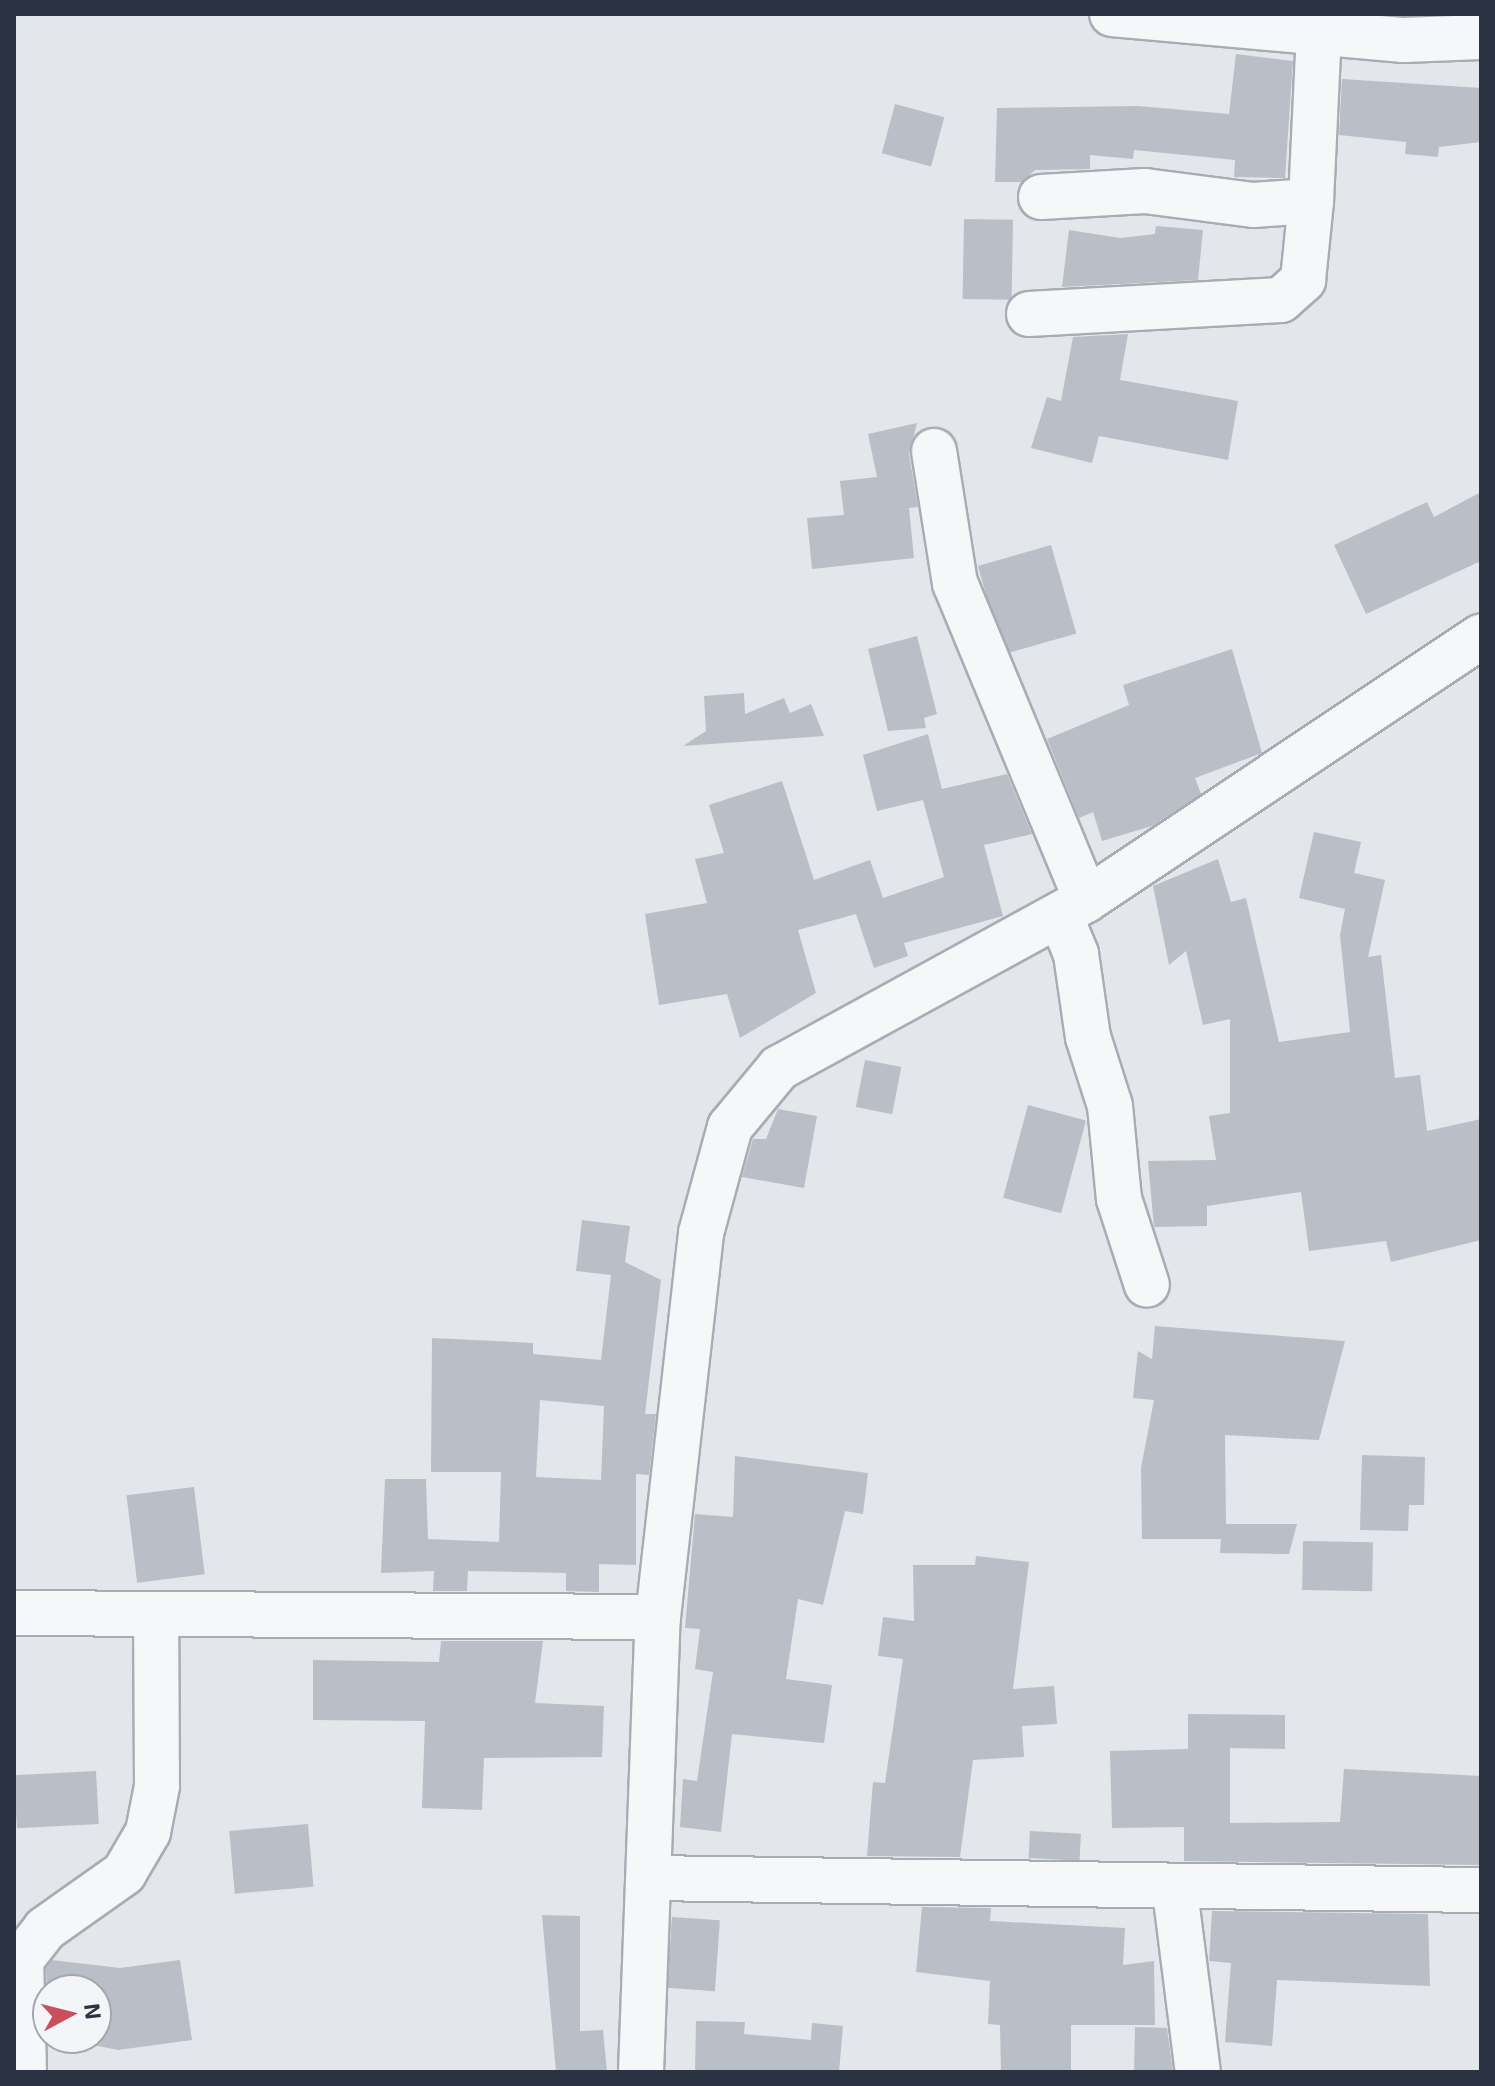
<!DOCTYPE html>
<html>
<head>
<meta charset="utf-8">
<style>
	body { margin:0 }
	#map { position:relative; width:1495px; height:2086px; overflow:hidden; background:#e3e6ea; font-family:"Exo 2",sans-serif }
	div>[style] { position:absolute }
	[style*='--x'] { left:calc(var(--x)*1px); top:calc(var(--y)*1px); width:calc(var(--w)*1px); rotate:calc(var(--a)*1deg) }
	.building>* { inset:0; background:#babfc7; transform-origin:0 0 }
	.roads { filter:drop-shadow(2px 0 #a8adb4) drop-shadow(-2px 0 #a8adb4) drop-shadow(0 2px #a8adb4) drop-shadow(0 -2px #a8adb4) }
	.minor>* { height:44px; margin:-22px; padding:0 22px; transform-origin:22px; border-radius:22px; background:#f6f7f9 }
	span { translate:-50% -50%; white-space:nowrap; text-align:center; line-height:1.15; -webkit-text-stroke:7px #f3f5f8; paint-order:stroke }
	.frame { position:absolute; inset:0; border:16px solid #2b3342; pointer-events:none }
	.north { position:absolute; left:32px; top:1974px; width:80px; height:80px; box-sizing:border-box; background:#f3f5f8; border:2px solid #a3a7af; border-radius:50%; rotate:83deg; font-size:22px; font-weight:700; line-height:32px; text-align:center; color:#2b3342 }
	.north::after { content:''; display:block; margin:auto; width:28px; height:36px; background:#c94f5d; clip-path:polygon(50% 0,100% 100%,50% 72%,0 100%) }
</style>
</head>
<body>
<div id="map">
	<div class="building">
		<div style="clip-path:polygon(1236px 54px,1293px 61px,1285px 178px,1234px 177px,1235px 160px,1134px 150px,1133px 159px,1090px 155px,1090px 169px,1035px 170px,1022px 182px,995px 182px,997px 108px,1138px 106px,1229px 114px)"></div>
		<div style="clip-path:polygon(1342px 79px,1481px 88px,1481px 142px,1439px 147px,1438px 157px,1405px 154px,1406px 142px,1339px 135px)"></div>
		<div style="left:895px;top:104px;width:51px;height:51px;rotate:15deg"></div>
		<div style="left:964px;top:219px;width:49px;height:80px;rotate:1deg"></div>
		<div style="clip-path:polygon(1156px 226px,1203px 230px,1198px 280px,1062px 287px,1069px 230px,1120px 238px,1155px 234px)"></div>
		<div style="clip-path:polygon(1128px 334px,1120px 380px,1238px 401px,1228px 460px,1099px 436px,1092px 463px,1031px 448px,1047px 397px,1061px 401px,1073px 337px)"></div>
		<div style="clip-path:polygon(917px 423px,909px 454px,918px 507px,909px 508px,914px 558px,812px 569px,807px 518px,844px 515px,840px 481px,877px 477px,868px 434px)"></div>
		<div style="clip-path:polygon(1481px 492px,1481px 561px,1366px 614px,1334px 545px,1427px 502px,1434px 517px)"></div>
		<div style="left:1051px;top:545px;width:92px;height:76px;rotate:74deg"></div>
		<div style="clip-path:polygon(917px 636px,937px 714px,924px 718px,926px 728px,888px 731px,868px 649px)"></div>
		<div style="clip-path:polygon(1232px 649px,1262px 753px,1195px 778px,1201px 794px,1152px 826px,1102px 841px,1093px 812px,1079px 818px,1047px 739px,1129px 705px,1123px 685px)"></div>
		<div style="clip-path:polygon(744px 693px,745px 714px,784px 698px,790px 713px,811px 704px,824px 736px,683px 746px,706px 731px,704px 696px)"></div>
		<div style="clip-path:polygon(928px 734px,942px 789px,1007px 774px,1032px 834px,984px 845px,1003px 916px,904px 943px,908px 956px,874px 968px,856px 914px,798px 930px,816px 993px,740px 1038px,727px 994px,659px 1005px,645px 914px,707px 903px,695px 859px,724px 853px,709px 805px,782px 781px,814px 880px,870px 860px,883px 898px,944px 877px,923px 800px,877px 811px,863px 755px)"></div>
		<div style="clip-path:polygon(1314px 832px,1361px 842px,1354px 873px,1385px 880px,1368px 957px,1381px 955px,1395px 1078px,1420px 1075px,1427px 1131px,1481px 1119px,1481px 1240px,1391px 1262px,1386px 1241px,1309px 1251px,1301px 1192px,1207px 1206px,1207px 1226px,1154px 1227px,1148px 1161px,1216px 1160px,1209px 1116px,1230px 1113px,1230px 1019px,1203px 1025px,1186px 951px,1169px 965px,1153px 886px,1218px 859px,1231px 902px,1246px 898px,1279px 1042px,1350px 1032px,1340px 935px,1345px 909px,1299px 898px)"></div>
		<div style="left:865px;top:1060px;width:37px;height:48px;rotate:11deg"></div>
		<div style="left:1028px;top:1105px;width:60px;height:96px;rotate:15deg"></div>
		<div style="clip-path:polygon(778px 1109px,817px 1116px,804px 1188px,742px 1177px,753px 1139px,766px 1139px)"></div>
		<div style="clip-path:polygon(evenodd,582px 1220px,630px 1226px,625px 1262px,661px 1280px,645px 1414px,656px 1414px,649px 1475px,636px 1474px,636px 1565px,599px 1564px,599px 1592px,566px 1591px,566px 1573px,468px 1571px,467px 1591px,433px 1591px,434px 1571px,381px 1573px,385px 1479px,426px 1479px,428px 1539px,499px 1542px,501px 1472px,431px 1472px,432px 1338px,533px 1343px,533px 1354px,601px 1360px,611px 1275px,576px 1271px,582px 1220px,540px 1400px,604px 1406px,601px 1480px,536px 1477px,540px 1400px)"></div>
		<div style="clip-path:polygon(1155px 1326px,1345px 1341px,1319px 1440px,1225px 1435px,1226px 1524px,1297px 1524px,1289px 1554px,1220px 1553px,1221px 1539px,1142px 1539px,1141px 1468px,1154px 1400px,1133px 1398px,1138px 1351px,1152px 1359px)"></div>
		<div style="clip-path:polygon(1362px 1455px,1425px 1457px,1424px 1505px,1409px 1505px,1408px 1531px,1360px 1530px)"></div>
		<div style="clip-path:polygon(735px 1456px,868px 1473px,863px 1514px,845px 1511px,823px 1605px,798px 1599px,786px 1679px,832px 1685px,824px 1743px,732px 1734px,721px 1832px,680px 1827px,683px 1779px,697px 1781px,713px 1672px,695px 1669px,700px 1629px,685px 1628px,695px 1514px,733px 1517px)"></div>
		<div style="left:194px;top:1487px;width:88px;height:68px;rotate:83deg"></div>
		<div style="left:1303px;top:1541px;width:70px;height:49px;rotate:1deg"></div>
		<div style="clip-path:polygon(976px 1556px,1029px 1562px,1013px 1689px,1054px 1686px,1057px 1724px,1022px 1726px,1024px 1757px,973px 1760px,960px 1857px,867px 1856px,873px 1782px,885px 1783px,903px 1659px,878px 1656px,883px 1617px,914px 1621px,913px 1565px,975px 1565px)"></div>
		<div style="clip-path:polygon(441px 1641px,543px 1641px,535px 1703px,604px 1706px,602px 1757px,484px 1758px,482px 1810px,422px 1808px,425px 1721px,313px 1720px,313px 1660px,439px 1662px)"></div>
		<div style="clip-path:polygon(1188px 1714px,1285px 1715px,1285px 1749px,1230px 1748px,1230px 1823px,1340px 1822px,1344px 1769px,1481px 1776px,1481px 1865px,1184px 1861px,1184px 1827px,1112px 1828px,1110px 1751px,1188px 1749px)"></div>
		<div style="left:96px;top:1771px;width:53px;height:82px;rotate:87deg"></div>
		<div style="left:308px;top:1824px;width:63px;height:79px;rotate:85deg"></div>
		<div style="left:1030px;top:1831px;width:51px;height:27px;rotate:3deg"></div>
		<div style="clip-path:polygon(922px 1907px,991px 1908px,990px 1921px,1125px 1928px,1123px 1965px,1154px 1961px,1155px 2025px,1071px 2025px,1071px 2072px,1001px 2072px,1000px 2025px,988px 2024px,990px 1981px,916px 1972px)"></div>
		<div style="clip-path:polygon(1212px 1911px,1428px 1914px,1430px 1986px,1277px 1980px,1272px 2046px,1225px 2042px,1231px 1963px,1209px 1961px)"></div>
		<div style="clip-path:polygon(542px 1915px,580px 1916px,580px 2031px,603px 2030px,607px 2072px,556px 2072px)"></div>
		<div style="left:672px;top:1917px;width:48px;height:71px;rotate:4deg"></div>
		<div style="clip-path:polygon(52px 1960px,120px 1968px,180px 1960px,192px 2040px,118px 2050px,58px 2038px,96px 2038px,96px 1990px,48px 1990px,48px 2034px,46px 1968px)"></div>
		<div style="clip-path:polygon(696px 2021px,745px 2022px,744px 2034px,811px 2040px,812px 2023px,843px 2026px,839px 2072px,695px 2072px)"></div>
		<div style="clip-path:polygon(1135px 2027px,1167px 2028px,1173px 2072px,1134px 2072px)"></div>
	</div>
	<div class="roads">
		<div class="minor">
			<div style="--x:1112;--y:14;--w:293;--a:5.1"></div>
			<div style="--x:1404;--y:40;--w:77;--a:-2.2"></div>
			<div style="--x:1041;--y:197;--w:104;--a:-3.3"></div>
			<div style="--x:1145;--y:191;--w:109;--a:7.4"></div>
			<div style="--x:1253;--y:205;--w:58;--a:-3.9"></div>
			<div style="--x:1311;--y:201;--w:168;--a:-87.3"></div>
			<div style="--x:1029;--y:314;--w:252;--a:-3.2"></div>
			<div style="--x:1281;--y:300;--w:30;--a:-42"></div>
			<div style="--x:1303;--y:280;--w:79;--a:-84.2"></div>
			<div style="--x:934;--y:451;--w:134;--a:81"></div>
			<div style="--x:955;--y:583;--w:343;--a:67.5"></div>
			<div style="--x:1060;--y:915;--w:42;--a:67.7"></div>
			<div style="--x:1076;--y:954;--w:84;--a:81.8"></div>
			<div style="--x:1088;--y:1037;--w:72;--a:72.3"></div>
			<div style="--x:1110;--y:1106;--w:93;--a:84.5"></div>
			<div style="--x:1119;--y:1199;--w:90;--a:72"></div>
			<div style="--x:14;--y:1613;--w:644;--a:0.36"></div>
			<div style="--x:649;--y:1878;--w:832;--a:0.83"></div>
			<div style="--x:1175;--y:1891;--w:182;--a:82.8"></div>
			<div style="--x:24;--y:2072;--w:112;--a:-91.5"></div>
			<div style="--x:21;--y:1960;--w:39;--a:-52"></div>
			<div style="--x:45;--y:1929;--w:97;--a:-35.3"></div>
			<div style="--x:124;--y:1873;--w:48;--a:-59.7"></div>
			<div style="--x:148;--y:1832;--w:47;--a:-78.9"></div>
			<div style="--x:157;--y:1786;--w:169;--a:-90.3"></div>
			<div style="--x:641;--y:2072;--w:455;--a:-87.9"></div>
			<div style="--x:658;--y:1617;--w:386;--a:-83.6"></div>
			<div style="--x:701;--y:1233;--w:110;--a:-74.7"></div>
			<div style="--x:730;--y:1127;--w:77;--a:-50.3"></div>
			<div style="--x:779;--y:1068;--w:350;--a:-28.7"></div>
			<div style="--x:1086;--y:900;--w:475;--a:-33.7"></div>
		</div>
	</div>
	<div class="frame"></div>
	<div class="north">N</div>
</div>
</body>
</html>
